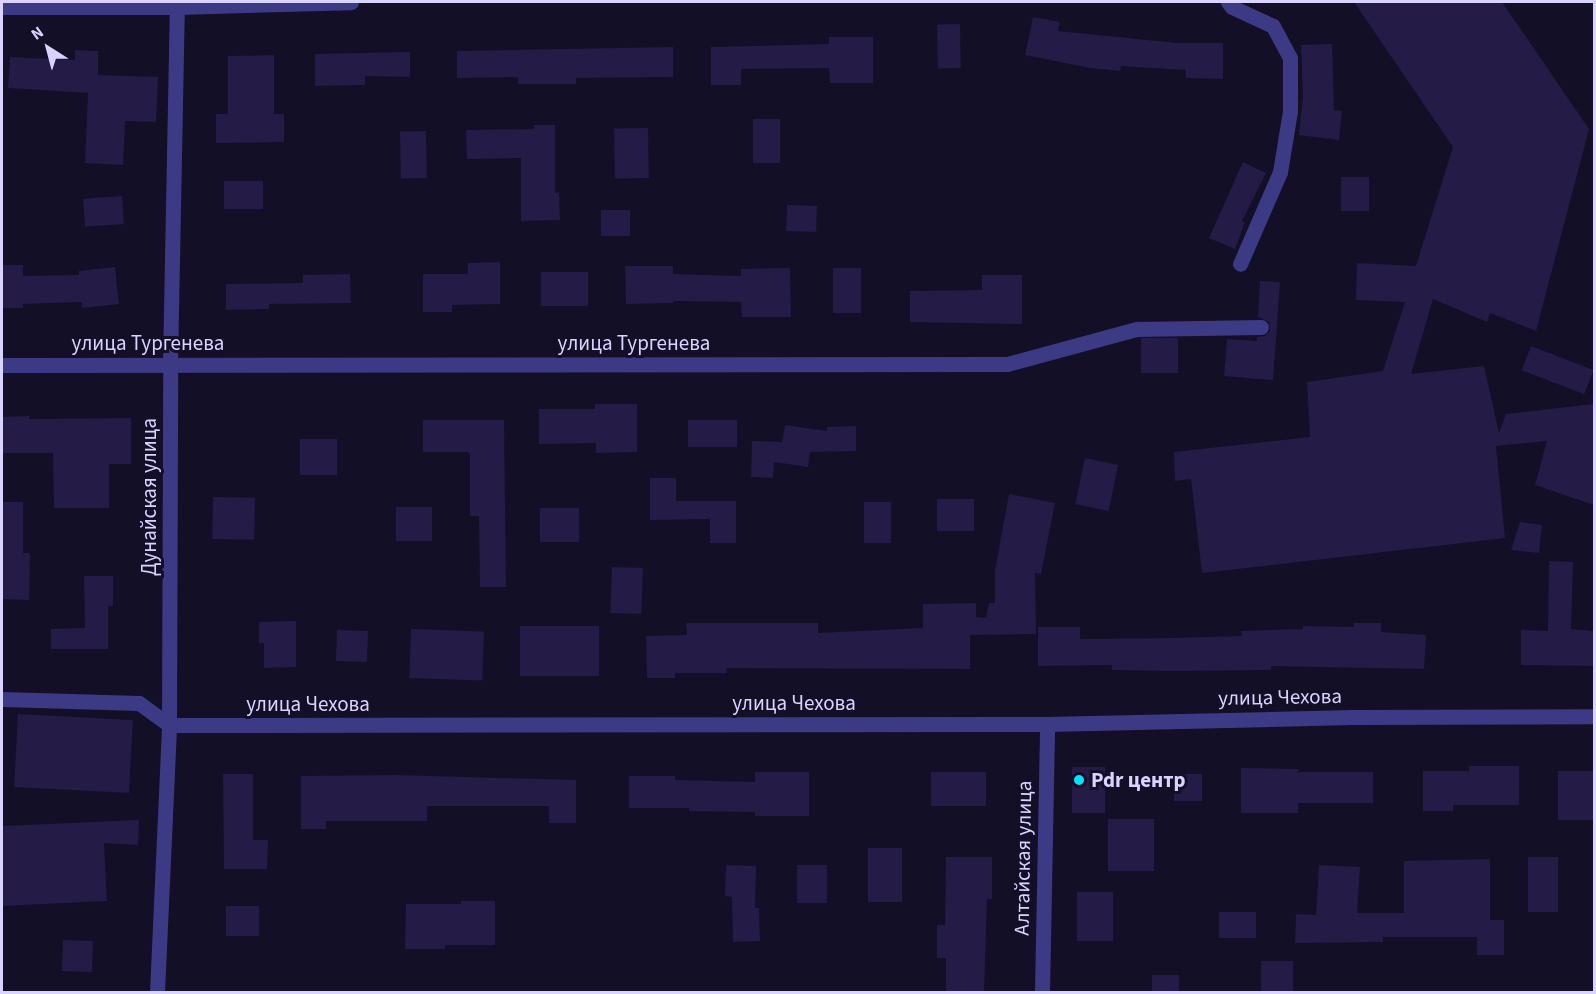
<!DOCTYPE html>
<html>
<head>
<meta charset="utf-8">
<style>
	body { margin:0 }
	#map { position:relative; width:1596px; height:994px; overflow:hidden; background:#130f26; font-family:"Source Sans 3",sans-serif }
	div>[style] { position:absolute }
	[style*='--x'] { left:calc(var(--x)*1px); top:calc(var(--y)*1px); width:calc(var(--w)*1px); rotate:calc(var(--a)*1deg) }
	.building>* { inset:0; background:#241b47; transform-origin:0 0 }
	.minor>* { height:15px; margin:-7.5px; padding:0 7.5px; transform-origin:7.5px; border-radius:7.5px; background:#3d3a85 }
	.dots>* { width:16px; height:16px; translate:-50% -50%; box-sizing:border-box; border:3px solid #130f26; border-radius:50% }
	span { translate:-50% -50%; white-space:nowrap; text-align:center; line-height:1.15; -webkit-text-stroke:6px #130f26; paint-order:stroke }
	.street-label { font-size:21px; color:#d9d4ff }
	.poi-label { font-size:21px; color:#d9d4ff; font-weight:700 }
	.left { translate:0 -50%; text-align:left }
	.frame { position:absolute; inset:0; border:3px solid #d9d4ff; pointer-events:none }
	.north { position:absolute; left:18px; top:18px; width:60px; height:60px; -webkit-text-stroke:4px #130f26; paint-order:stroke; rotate:324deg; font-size:16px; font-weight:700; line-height:24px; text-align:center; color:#d9d4ff }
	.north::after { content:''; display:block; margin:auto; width:21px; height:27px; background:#d9d4ff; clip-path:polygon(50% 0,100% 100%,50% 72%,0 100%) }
</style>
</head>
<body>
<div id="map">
	<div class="building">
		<div style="clip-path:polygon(1354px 2px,1502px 2px,1589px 129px,1536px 331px,1490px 313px,1487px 322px,1433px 299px,1411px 374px,1484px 366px,1499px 433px,1506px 414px,1594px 404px,1594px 505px,1535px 485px,1547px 441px,1496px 446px,1505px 538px,1202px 573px,1191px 479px,1175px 481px,1174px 452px,1310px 437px,1307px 382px,1383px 371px,1405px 302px,1356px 300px,1357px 263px,1416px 266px,1453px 147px)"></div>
		<div style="clip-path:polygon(1033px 17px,1060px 22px,1058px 31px,1177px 43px,1223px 43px,1223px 79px,1186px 78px,1186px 70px,1121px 66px,1120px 71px,1090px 68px,1025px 55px)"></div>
		<div style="left:960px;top:24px;width:44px;height:23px;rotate:89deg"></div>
		<div style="clip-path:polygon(829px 37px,873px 37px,873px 83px,830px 83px,829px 68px,741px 69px,741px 85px,711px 85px,711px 47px,829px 44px)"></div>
		<div style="clip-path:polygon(1332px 44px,1334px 110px,1342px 111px,1339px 140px,1299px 135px,1303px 97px,1301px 45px)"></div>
		<div style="clip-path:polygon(673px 47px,673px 77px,576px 78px,576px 84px,518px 84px,518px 77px,457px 78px,457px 51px)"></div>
		<div style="clip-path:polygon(75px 50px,98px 51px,98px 75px,158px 77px,156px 122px,125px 121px,123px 165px,85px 163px,88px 93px,8px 88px,10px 57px,75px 60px)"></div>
		<div style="clip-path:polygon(410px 52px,410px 77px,365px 76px,365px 85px,315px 86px,315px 54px)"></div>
		<div style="clip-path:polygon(274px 55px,274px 114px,284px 114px,284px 142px,216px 143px,216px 114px,228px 114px,228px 56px)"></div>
		<div style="left:753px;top:119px;width:27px;height:44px"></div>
		<div style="clip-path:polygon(534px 125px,555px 125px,555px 193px,559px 192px,560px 220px,521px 221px,521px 158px,467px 159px,466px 130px,534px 129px)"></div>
		<div style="left:648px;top:128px;width:50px;height:34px;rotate:89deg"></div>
		<div style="left:426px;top:131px;width:47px;height:26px;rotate:89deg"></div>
		<div style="clip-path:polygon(1243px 162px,1266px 173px,1242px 221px,1245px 222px,1235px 249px,1209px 238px)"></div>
		<div style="left:1369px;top:177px;width:34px;height:28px;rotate:90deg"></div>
		<div style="left:263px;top:181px;width:28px;height:39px;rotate:90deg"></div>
		<div style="left:122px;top:196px;width:28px;height:39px;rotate:86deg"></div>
		<div style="left:787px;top:205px;width:30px;height:26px;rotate:2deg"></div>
		<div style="left:601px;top:210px;width:29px;height:26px"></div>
		<div style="clip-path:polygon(500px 262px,500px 304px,452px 305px,452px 312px,423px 312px,423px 274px,468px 274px,468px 263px)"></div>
		<div style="clip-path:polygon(2px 265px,23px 265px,23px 276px,79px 275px,79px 271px,115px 267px,119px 304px,82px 308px,82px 302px,23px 304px,23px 308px,2px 308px)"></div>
		<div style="clip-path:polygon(625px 266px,673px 266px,673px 274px,741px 276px,741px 269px,790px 268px,791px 317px,742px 317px,741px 302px,673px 301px,673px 303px,626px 304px)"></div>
		<div style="left:861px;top:268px;width:45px;height:28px;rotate:90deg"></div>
		<div style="left:588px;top:272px;width:34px;height:47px;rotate:90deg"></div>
		<div style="clip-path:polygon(350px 274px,351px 303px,269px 304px,269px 309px,226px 310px,226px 284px,303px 283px,303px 275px)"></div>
		<div style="clip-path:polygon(982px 275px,1022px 275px,1022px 324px,910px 322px,910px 291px,982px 290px)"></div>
		<div style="clip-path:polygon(1260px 281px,1280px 282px,1273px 380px,1224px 376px,1227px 339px,1257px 341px,1257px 337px,1265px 336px,1270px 331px,1269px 322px,1258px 317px)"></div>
		<div style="left:1178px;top:338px;width:35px;height:37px;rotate:90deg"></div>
		<div style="left:1531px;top:346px;width:67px;height:26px;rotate:21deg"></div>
		<div style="clip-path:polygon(595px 404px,637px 404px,637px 452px,596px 453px,596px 443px,539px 444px,539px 409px,595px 409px)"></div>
		<div style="clip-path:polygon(29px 416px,29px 419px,131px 418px,131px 464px,109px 464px,109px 508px,54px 508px,53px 453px,2px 453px,2px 417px)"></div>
		<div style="clip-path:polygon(423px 420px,504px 420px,506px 587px,480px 587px,479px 516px,470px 516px,470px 455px,468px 452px,423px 452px)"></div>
		<div style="left:737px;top:420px;width:27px;height:49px;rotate:90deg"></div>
		<div style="clip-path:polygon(785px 425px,827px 431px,827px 427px,856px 426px,856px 451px,810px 452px,808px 467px,774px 462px,773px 478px,751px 477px,752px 441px,782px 442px)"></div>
		<div style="left:337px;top:439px;width:36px;height:37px;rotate:90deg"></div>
		<div style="left:1085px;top:458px;width:34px;height:47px;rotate:12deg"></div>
		<div style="clip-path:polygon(650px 478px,676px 478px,676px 501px,736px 501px,736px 543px,710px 543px,710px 519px,650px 520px)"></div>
		<div style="clip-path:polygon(1009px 494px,1055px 503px,1041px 574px,1035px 573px,1036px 634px,970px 635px,970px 669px,726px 668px,727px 673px,675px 673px,675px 678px,647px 678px,646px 636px,687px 635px,686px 623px,818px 623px,818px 633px,923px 628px,923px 604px,976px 603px,976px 617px,986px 618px,989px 603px,995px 603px,995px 570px)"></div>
		<div style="left:213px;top:497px;width:42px;height:42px;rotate:1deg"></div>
		<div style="left:974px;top:499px;width:32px;height:37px;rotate:90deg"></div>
		<div style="clip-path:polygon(2px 502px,23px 502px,23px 553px,30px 553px,29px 600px,2px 599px)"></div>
		<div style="left:891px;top:502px;width:41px;height:27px;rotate:90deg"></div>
		<div style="left:396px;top:507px;width:36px;height:34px"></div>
		<div style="left:579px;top:508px;width:34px;height:39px;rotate:90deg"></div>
		<div style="clip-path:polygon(1520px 522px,1542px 525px,1539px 553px,1511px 550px)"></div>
		<div style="clip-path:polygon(1549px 561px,1573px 562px,1571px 629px,1594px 631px,1594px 666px,1521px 665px,1521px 630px,1548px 631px)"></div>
		<div style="left:612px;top:567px;width:31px;height:46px;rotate:2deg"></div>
		<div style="clip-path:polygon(84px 576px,113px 576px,113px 606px,108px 606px,108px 649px,51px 649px,51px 629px,85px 628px)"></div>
		<div style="clip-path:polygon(296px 621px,296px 667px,264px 668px,264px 643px,259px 643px,259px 622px)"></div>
		<div style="clip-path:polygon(1354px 623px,1381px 623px,1381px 632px,1426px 635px,1424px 669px,1271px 666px,1271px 670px,1173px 671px,1112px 670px,1112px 665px,1038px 666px,1038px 627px,1080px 627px,1080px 639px,1172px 638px,1242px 636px,1241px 631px,1303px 629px,1303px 626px,1354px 627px)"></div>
		<div style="left:520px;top:626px;width:79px;height:50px"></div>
		<div style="left:411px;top:629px;width:73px;height:49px;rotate:2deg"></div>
		<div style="left:337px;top:630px;width:31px;height:31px;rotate:2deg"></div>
		<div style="left:18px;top:714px;width:115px;height:73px;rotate:3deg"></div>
		<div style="clip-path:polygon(1469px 766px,1519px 766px,1519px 805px,1453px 805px,1453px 811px,1423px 811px,1423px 771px,1469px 771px)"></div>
		<div style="left:1072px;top:767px;width:33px;height:46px"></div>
		<div style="clip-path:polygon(1241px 768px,1298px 769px,1298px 772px,1373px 772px,1373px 803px,1298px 803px,1298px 813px,1241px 813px)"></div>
		<div style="left:1558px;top:771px;width:36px;height:49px"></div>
		<div style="clip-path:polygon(755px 772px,809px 772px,809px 816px,755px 816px,755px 812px,689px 811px,689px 808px,629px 808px,629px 776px,675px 776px,675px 780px,755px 782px)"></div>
		<div style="left:931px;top:772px;width:55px;height:34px"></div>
		<div style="clip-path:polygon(223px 774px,253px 774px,253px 840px,268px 840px,267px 869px,224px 869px)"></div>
		<div style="left:1174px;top:774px;width:28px;height:27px"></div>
		<div style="clip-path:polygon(395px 775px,576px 780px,576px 823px,549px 823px,549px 806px,427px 806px,427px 821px,326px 821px,326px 829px,301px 829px,301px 776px)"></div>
		<div style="left:1108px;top:819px;width:46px;height:52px"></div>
		<div style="clip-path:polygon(139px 820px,138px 845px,104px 843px,107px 901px,2px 906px,2px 826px)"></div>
		<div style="left:868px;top:848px;width:34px;height:54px"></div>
		<div style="clip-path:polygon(946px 857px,992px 857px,992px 899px,987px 899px,984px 993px,946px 993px,946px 958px,937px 958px,937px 925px,945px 925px)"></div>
		<div style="left:1528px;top:857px;width:30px;height:55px"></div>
		<div style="clip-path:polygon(1490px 859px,1490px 920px,1504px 920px,1504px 955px,1477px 955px,1477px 937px,1383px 937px,1383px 942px,1295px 943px,1296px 914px,1316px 915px,1319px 865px,1360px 867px,1357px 913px,1404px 913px,1404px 861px)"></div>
		<div style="clip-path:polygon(726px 865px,756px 866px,755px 908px,759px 908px,760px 941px,733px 942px,732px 897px,725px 896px)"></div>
		<div style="left:797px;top:865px;width:30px;height:38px"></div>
		<div style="left:1077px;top:892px;width:36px;height:49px"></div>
		<div style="clip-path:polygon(461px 901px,495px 901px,495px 945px,445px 945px,445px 949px,405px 949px,406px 904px,461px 904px)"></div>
		<div style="left:226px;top:906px;width:33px;height:30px"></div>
		<div style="left:1219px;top:912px;width:37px;height:26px"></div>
		<div style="left:63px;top:940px;width:30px;height:31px;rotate:2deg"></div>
		<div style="left:1261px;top:961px;width:32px;height:32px"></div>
		<div style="left:1152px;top:975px;width:27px;height:18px"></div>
	</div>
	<div class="minor">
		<div style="--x:1228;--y:2;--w:6;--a:51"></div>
		<div style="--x:1232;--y:7;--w:45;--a:24.9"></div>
		<div style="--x:1273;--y:26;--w:36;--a:62"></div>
		<div style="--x:1290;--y:58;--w:53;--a:90"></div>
		<div style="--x:1290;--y:111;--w:62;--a:99.3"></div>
		<div style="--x:1280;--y:172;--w:100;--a:113.5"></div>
		<div style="--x:2;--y:7;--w:175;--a:0"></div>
		<div style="--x:177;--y:7;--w:174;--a:-1.6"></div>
		<div style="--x:2;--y:365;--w:1005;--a:-0.06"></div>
		<div style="--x:1007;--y:364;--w:135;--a:-15.1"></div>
		<div style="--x:1137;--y:329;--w:124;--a:-0.9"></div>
		<div style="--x:2;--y:699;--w:137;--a:1.7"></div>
		<div style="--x:139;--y:703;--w:37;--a:36"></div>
		<div style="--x:169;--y:725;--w:878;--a:-0.07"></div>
		<div style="--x:1047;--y:724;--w:305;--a:-1.3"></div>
		<div style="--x:1352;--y:717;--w:242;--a:-0.2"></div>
		<div style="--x:157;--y:992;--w:267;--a:-87.4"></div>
		<div style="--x:169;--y:725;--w:361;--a:-89.8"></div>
		<div style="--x:170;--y:364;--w:362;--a:-88.9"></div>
		<div style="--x:1042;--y:992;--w:268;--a:-88.9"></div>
	</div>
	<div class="dots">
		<div style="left:1079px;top:780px;background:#00e5ff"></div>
	</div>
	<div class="street-label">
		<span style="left:148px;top:343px">улица Тургенева</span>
		<span style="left:634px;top:343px">улица Тургенева</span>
		<span style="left:149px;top:497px;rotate:-90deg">Дунайская улица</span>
		<span style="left:1280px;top:697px;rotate:-1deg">улица Чехова</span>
		<span style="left:794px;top:703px">улица Чехова</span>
		<span style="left:308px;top:704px">улица Чехова</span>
		<span style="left:1023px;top:858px;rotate:-89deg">Алтайская улица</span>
	</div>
	<div class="poi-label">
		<span class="left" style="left:1091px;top:780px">Pdr центр</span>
	</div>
	<div class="frame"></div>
	<div class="north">N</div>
</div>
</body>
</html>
